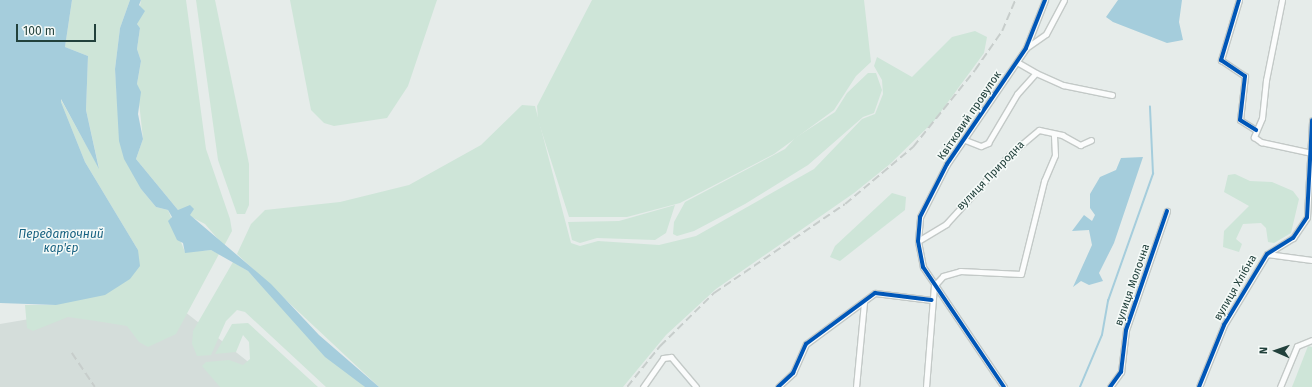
<!DOCTYPE html>
<html>
<head>
<meta charset="utf-8">
<style>
	body { margin:0 }
	#map { position:relative; width:1312px; height:387px; overflow:hidden; background:#e6ecea; font-family:"Fira Sans",sans-serif }
	div>[style] { position:absolute }
	[style*='--x'] { left:calc(var(--x)*1px); top:calc(var(--y)*1px); width:calc(var(--w)*1px); rotate:calc(var(--a)*1deg) }
	.built>* { inset:0; background:#d4ddda }
	.green>* { inset:0; background:#cee5d8 }
	.water>* { inset:0; background:#a5cddc }
	.stream>* { height:1.5px; margin:-0.75px; padding:0 0.75px; transform-origin:0.75px; border-radius:0.75px; background:#a5cddc }
	.roads { filter:drop-shadow(1px 0 #c3c9c7) drop-shadow(-1px 0 #c3c9c7) drop-shadow(0 1px #c3c9c7) drop-shadow(0 -1px #c3c9c7) }
	.minor>* { height:5px; margin:-2.5px; padding:0 2.5px; transform-origin:2.5px; border-radius:2.5px; background:#fbfcfc }
	.rail>* { height:1.5px; margin-top:-0.75px; transform-origin:0; background:repeating-linear-gradient(90deg,#c7cdcb 0 8px,transparent 0 12px) }
	.cycleway>* { height:4px; margin:-2px; padding:0 2px; transform-origin:2px; border-radius:2px; background:#0057b8 }
	span { translate:-50% -50%; white-space:nowrap; text-align:center; line-height:1.15; -webkit-text-stroke:3px #f5faf8; paint-order:stroke }
	.street-label { font-size:11px; color:#22413c }
	.water-label { font-size:12px; color:#186281; font-style:italic }
	.north { position:absolute; left:1256px; top:331px; width:40px; height:40px; -webkit-text-stroke:3px #f5faf8; paint-order:stroke; rotate:272deg; font-size:11px; font-weight:700; line-height:16px; text-align:center; color:#22413c }
	.north::after { content:''; display:block; margin:auto; width:14px; height:18px; background:#22413c; clip-path:polygon(50% 0,100% 100%,50% 72%,0 100%) }
	.scale { position:absolute; left:16px; top:24px; width:80px; height:18px; box-sizing:border-box; border:2px solid #22413c; border-top:0; padding-left:5px; font-size:12px; line-height:14px; white-space:nowrap; color:#22413c; -webkit-text-stroke:3px #f5faf8; paint-order:stroke }
</style>
</head>
<body>
<div id="map">
	<div class="built">
		<div style="clip-path:polygon(165px 296px,280px 387px,0 387px,0 324px)"></div>
	</div>
	<div class="green">
		<div style="clip-path:polygon(72px 0,130px 0,120px 28px,115px 69px,117px 97px,141px 189px,156px 207px,168px 210px,185px 252px,211px 250px,219px 254px,176px 334px,148px 347px,139px 342px,127px 326px,96px 321px,68px 317px,33px 331px,27px 328px,25px 305px,56px 305px,138px 250px,85px 162px,61px 102px,60px 98px,99px 168px,86px 110px,88px 56px,65px 47px)"></div>
		<div style="clip-path:polygon(141px 0,186px 0,206px 149px,230px 219px,232px 231px,224px 246px,205px 224px,178px 210px,136px 159px,143px 139px,137px 84px,141px 61px,137px 49px,140px 28px,137px 24px)"></div>
		<div style="clip-path:polygon(196px 0,215px 0,249px 164px,249px 205px,245px 214px,237px 214px,218px 160px)"></div>
		<div style="clip-path:polygon(290px 0,437px 0,408px 86px,387px 118px,334px 126px,324px 123px,311px 110px)"></div>
		<div style="clip-path:polygon(592px 0,864px 0,871px 62px,856px 76px,834px 110px,774px 154px,680px 203px,627px 217px,569px 217px,538px 120px,537px 106px)"></div>
		<div style="clip-path:polygon(975px 31px,987px 37px,984px 53px,934px 121px,890px 164px,854px 193px,716px 289px,666px 335px,623px 387px,379px 387px,237px 254px,251px 224px,265px 210px,340px 202px,409px 185px,481px 145px,522px 105px,535px 106px,571px 243px,580px 246px,598px 241px,659px 245px,696px 236px,814px 169px,862px 119px,875px 114px,883px 94px,882px 80px,874px 66px,877px 57px,912px 77px,952px 37px)"></div>
		<div style="clip-path:polygon(868px 73px,876px 73px,882px 90px,874px 113px,863px 117px,808px 165px,745px 204px,694px 231px,677px 236px,673px 234px,674px 222px,685px 202px,785px 149px,795px 138px,835px 112px,847px 93px)"></div>
		<div style="clip-path:polygon(1235px 174px,1250px 181px,1272px 182px,1293px 191px,1299px 199px,1291px 233px,1274px 243px,1268px 242px,1266px 228px,1261px 223px,1243px 224px,1236px 239px,1242px 244px,1239px 252px,1223px 247px,1224px 231px,1249px 206px,1224px 192px,1228px 175px)"></div>
		<div style="clip-path:polygon(892px 193px,906px 197px,905px 210px,840px 261px,830px 257px,835px 246px)"></div>
		<div style="clip-path:polygon(675px 205px,666px 233px,655px 240px,597px 238px,580px 243px,572px 240px,568px 222px,619px 221px)"></div>
		<div style="clip-path:polygon(233px 262px,248px 271px,291px 318px,365px 387px,326px 387px,245px 312px,237px 310px,226px 321px,211px 355px,197px 356px,192px 344px,193px 331px)"></div>
		<div style="clip-path:polygon(248px 323px,318px 387px,220px 387px,202px 366px,206px 362px,229px 360px,243px 365px,250px 359px,249px 342px,243px 335px,236px 352px,215px 354px,232px 324px)"></div>
		<div style="clip-path:polygon(1308px 346px,1312px 347px,1312px 387px,1292px 387px)"></div>
	</div>
	<div class="water">
		<div style="clip-path:polygon(0 0,72px 0,65px 47px,88px 56px,86px 110px,99px 169px,61px 99px,61px 102px,85px 162px,138px 250px,140px 266px,130px 279px,105px 295px,56px 305px,0 303px)"></div>
		<div style="clip-path:polygon(130px 0,141px 0,139px 5px,145px 11px,137px 24px,140px 28px,137px 49px,141px 61px,137px 84px,141px 92px,138px 114px,143px 139px,136px 159px,178px 210px,190px 205px,194px 209px,190px 215px,271px 284px,319px 335px,379px 387px,365px 387px,325px 357px,248px 271px,211px 250px,185px 253px,183px 243px,177px 240px,168px 221px,172px 217px,168px 210px,156px 207px,141px 189px,124px 159px,119px 141px,115px 69px,120px 28px)"></div>
		<div style="clip-path:polygon(1118px 0,1182px 0,1179px 22px,1183px 40px,1167px 43px,1113px 22px,1106px 17px)"></div>
		<div style="clip-path:polygon(1143px 157px,1114px 243px,1099px 273px,1103px 281px,1089px 285px,1081px 281px,1073px 287px,1092px 245px,1089px 230px,1072px 231px,1084px 215px,1092px 221px,1095px 215px,1090px 208px,1090px 194px,1100px 177px,1116px 170px,1121px 158px)"></div>
	</div>
	<div class="stream">
		<div style="--x:1080;--y:387;--w:56;--a:-67.1"></div>
		<div style="--x:1102;--y:335;--w:35;--a:-80"></div>
		<div style="--x:1108;--y:301;--w:135;--a:-70.5"></div>
		<div style="--x:1153;--y:174;--w:67;--a:-92.6"></div>
	</div>
	<div class="roads">
		<div class="minor">
			<div style="--x:1239;--y:0;--w:63;--a:106.7"></div>
			<div style="--x:1221;--y:60;--w:29;--a:34"></div>
			<div style="--x:1245;--y:76;--w:44;--a:96.5"></div>
			<div style="--x:1240;--y:120;--w:19;--a:32"></div>
			<div style="--x:1282;--y:0;--w:82;--a:101.3"></div>
			<div style="--x:1266;--y:80;--w:38;--a:96"></div>
			<div style="--x:1262;--y:118;--w:21;--a:113"></div>
			<div style="--x:1254;--y:137;--w:9;--a:36"></div>
			<div style="--x:1261;--y:142;--w:52;--a:12.2"></div>
			<div style="--x:1026;--y:48;--w:24;--a:-35"></div>
			<div style="--x:1046;--y:34;--w:38;--a:-62"></div>
			<div style="--x:1036;--y:73;--w:30;--a:24"></div>
			<div style="--x:1063;--y:85;--w:50;--a:11.5"></div>
			<div style="--x:965;--y:140;--w:17;--a:21"></div>
			<div style="--x:981;--y:146;--w:8;--a:-23"></div>
			<div style="--x:988;--y:143;--w:57;--a:-59.4"></div>
			<div style="--x:1017;--y:94;--w:28;--a:-48"></div>
			<div style="--x:1036;--y:73;--w:22;--a:-150"></div>
			<div style="--x:918;--y:241;--w:33;--a:-31"></div>
			<div style="--x:946;--y:224;--w:93;--a:-47.6"></div>
			<div style="--x:1009;--y:155;--w:39;--a:-40"></div>
			<div style="--x:1039;--y:130;--w:24;--a:12"></div>
			<div style="--x:1062;--y:135;--w:21;--a:29"></div>
			<div style="--x:1080;--y:145;--w:12;--a:-24"></div>
			<div style="--x:1267;--y:254;--w:45;--a:7.6"></div>
			<div style="--x:643;--y:387;--w:35;--a:-55"></div>
			<div style="--x:663;--y:358;--w:8;--a:-7"></div>
			<div style="--x:671;--y:357;--w:39;--a:50"></div>
			<div style="--x:778;--y:387;--w:21;--a:-43"></div>
			<div style="--x:793;--y:373;--w:32;--a:-66"></div>
			<div style="--x:806;--y:344;--w:86;--a:-36.5"></div>
			<div style="--x:875;--y:293;--w:57;--a:7"></div>
			<div style="--x:856;--y:387;--w:85;--a:-84.6"></div>
			<div style="--x:926;--y:387;--w:101;--a:-85.5"></div>
			<div style="--x:934;--y:286;--w:13;--a:-48"></div>
			<div style="--x:943;--y:276;--w:18;--a:-16"></div>
			<div style="--x:960;--y:271;--w:61;--a:2.8"></div>
			<div style="--x:1021;--y:274;--w:96;--a:-76.1"></div>
			<div style="--x:1044;--y:181;--w:28;--a:-67"></div>
			<div style="--x:1055;--y:155;--w:21;--a:-93"></div>
			<div style="--x:1004;--y:387;--w:145;--a:-124"></div>
			<div style="--x:923;--y:267;--w:26;--a:-101"></div>
			<div style="--x:918;--y:241;--w:24;--a:-85"></div>
			<div style="--x:920;--y:217;--w:59;--a:-63"></div>
			<div style="--x:947;--y:164;--w:140;--a:-55.7"></div>
			<div style="--x:1026;--y:48;--w:52;--a:-68.4"></div>
			<div style="--x:1110;--y:387;--w:19;--a:-54"></div>
			<div style="--x:1121;--y:372;--w:42;--a:-83.2"></div>
			<div style="--x:1126;--y:330;--w:126;--a:-71"></div>
			<div style="--x:1199;--y:387;--w:67;--a:-68"></div>
			<div style="--x:1224;--y:325;--w:83;--a:-58.8"></div>
			<div style="--x:1267;--y:254;--w:31;--a:-32"></div>
			<div style="--x:1293;--y:238;--w:25;--a:-56"></div>
			<div style="--x:1307;--y:217;--w:97;--a:-87"></div>
			<div style="--x:1280;--y:387;--w:44;--a:-67.5"></div>
			<div style="--x:1297;--y:346;--w:16;--a:-22"></div>
		</div>
	</div>
	<div class="rail">
		<div style="--x:72;--y:353;--w:41;--a:55.9"></div>
		<div style="--x:627;--y:387;--w:53;--a:-51.2"></div>
		<div style="--x:660;--y:346;--w:76;--a:-44.5"></div>
		<div style="--x:714;--y:293;--w:158;--a:-34.2"></div>
		<div style="--x:845;--y:204;--w:89;--a:-40"></div>
		<div style="--x:913;--y:147;--w:99;--a:-51.2"></div>
		<div style="--x:975;--y:70;--w:47;--a:-55.3"></div>
		<div style="--x:1002;--y:31;--w:34;--a:-67"></div>
	</div>
	<div class="cycleway">
		<div style="--x:1239;--y:0;--w:63;--a:106.7"></div>
		<div style="--x:1221;--y:60;--w:29;--a:34"></div>
		<div style="--x:1245;--y:76;--w:44;--a:96.5"></div>
		<div style="--x:1240;--y:120;--w:19;--a:32"></div>
		<div style="--x:778;--y:387;--w:21;--a:-43"></div>
		<div style="--x:793;--y:373;--w:32;--a:-66"></div>
		<div style="--x:806;--y:344;--w:86;--a:-36.5"></div>
		<div style="--x:875;--y:293;--w:57;--a:7"></div>
		<div style="--x:1004;--y:387;--w:145;--a:-124"></div>
		<div style="--x:923;--y:267;--w:26;--a:-101"></div>
		<div style="--x:918;--y:241;--w:24;--a:-85"></div>
		<div style="--x:920;--y:217;--w:59;--a:-63"></div>
		<div style="--x:947;--y:164;--w:140;--a:-55.7"></div>
		<div style="--x:1026;--y:48;--w:52;--a:-68.4"></div>
		<div style="--x:1110;--y:387;--w:19;--a:-54"></div>
		<div style="--x:1121;--y:372;--w:42;--a:-83.2"></div>
		<div style="--x:1126;--y:330;--w:126;--a:-71"></div>
		<div style="--x:1199;--y:387;--w:67;--a:-68"></div>
		<div style="--x:1224;--y:325;--w:83;--a:-58.8"></div>
		<div style="--x:1267;--y:254;--w:31;--a:-32"></div>
		<div style="--x:1293;--y:238;--w:25;--a:-56"></div>
		<div style="--x:1307;--y:217;--w:97;--a:-87"></div>
	</div>
	<div class="street-label">
		<span style="left:970px;top:116px;rotate:-56deg">Квітковий провулок</span>
		<span style="left:991px;top:176px;rotate:-46deg">вулиця Природна</span>
		<span style="left:1133px;top:285px;rotate:-71deg">вулиця Молочна</span>
		<span style="left:1236px;top:288px;rotate:-60deg">вулиця Хлібна</span>
	</div>
	<div class="water-label">
		<span style="left:61px;top:242px">Передаточний<br>кар'єр</span>
	</div>
	<div class="north">N</div>
	<div class="scale">100 m</div>
</div>
</body>
</html>
